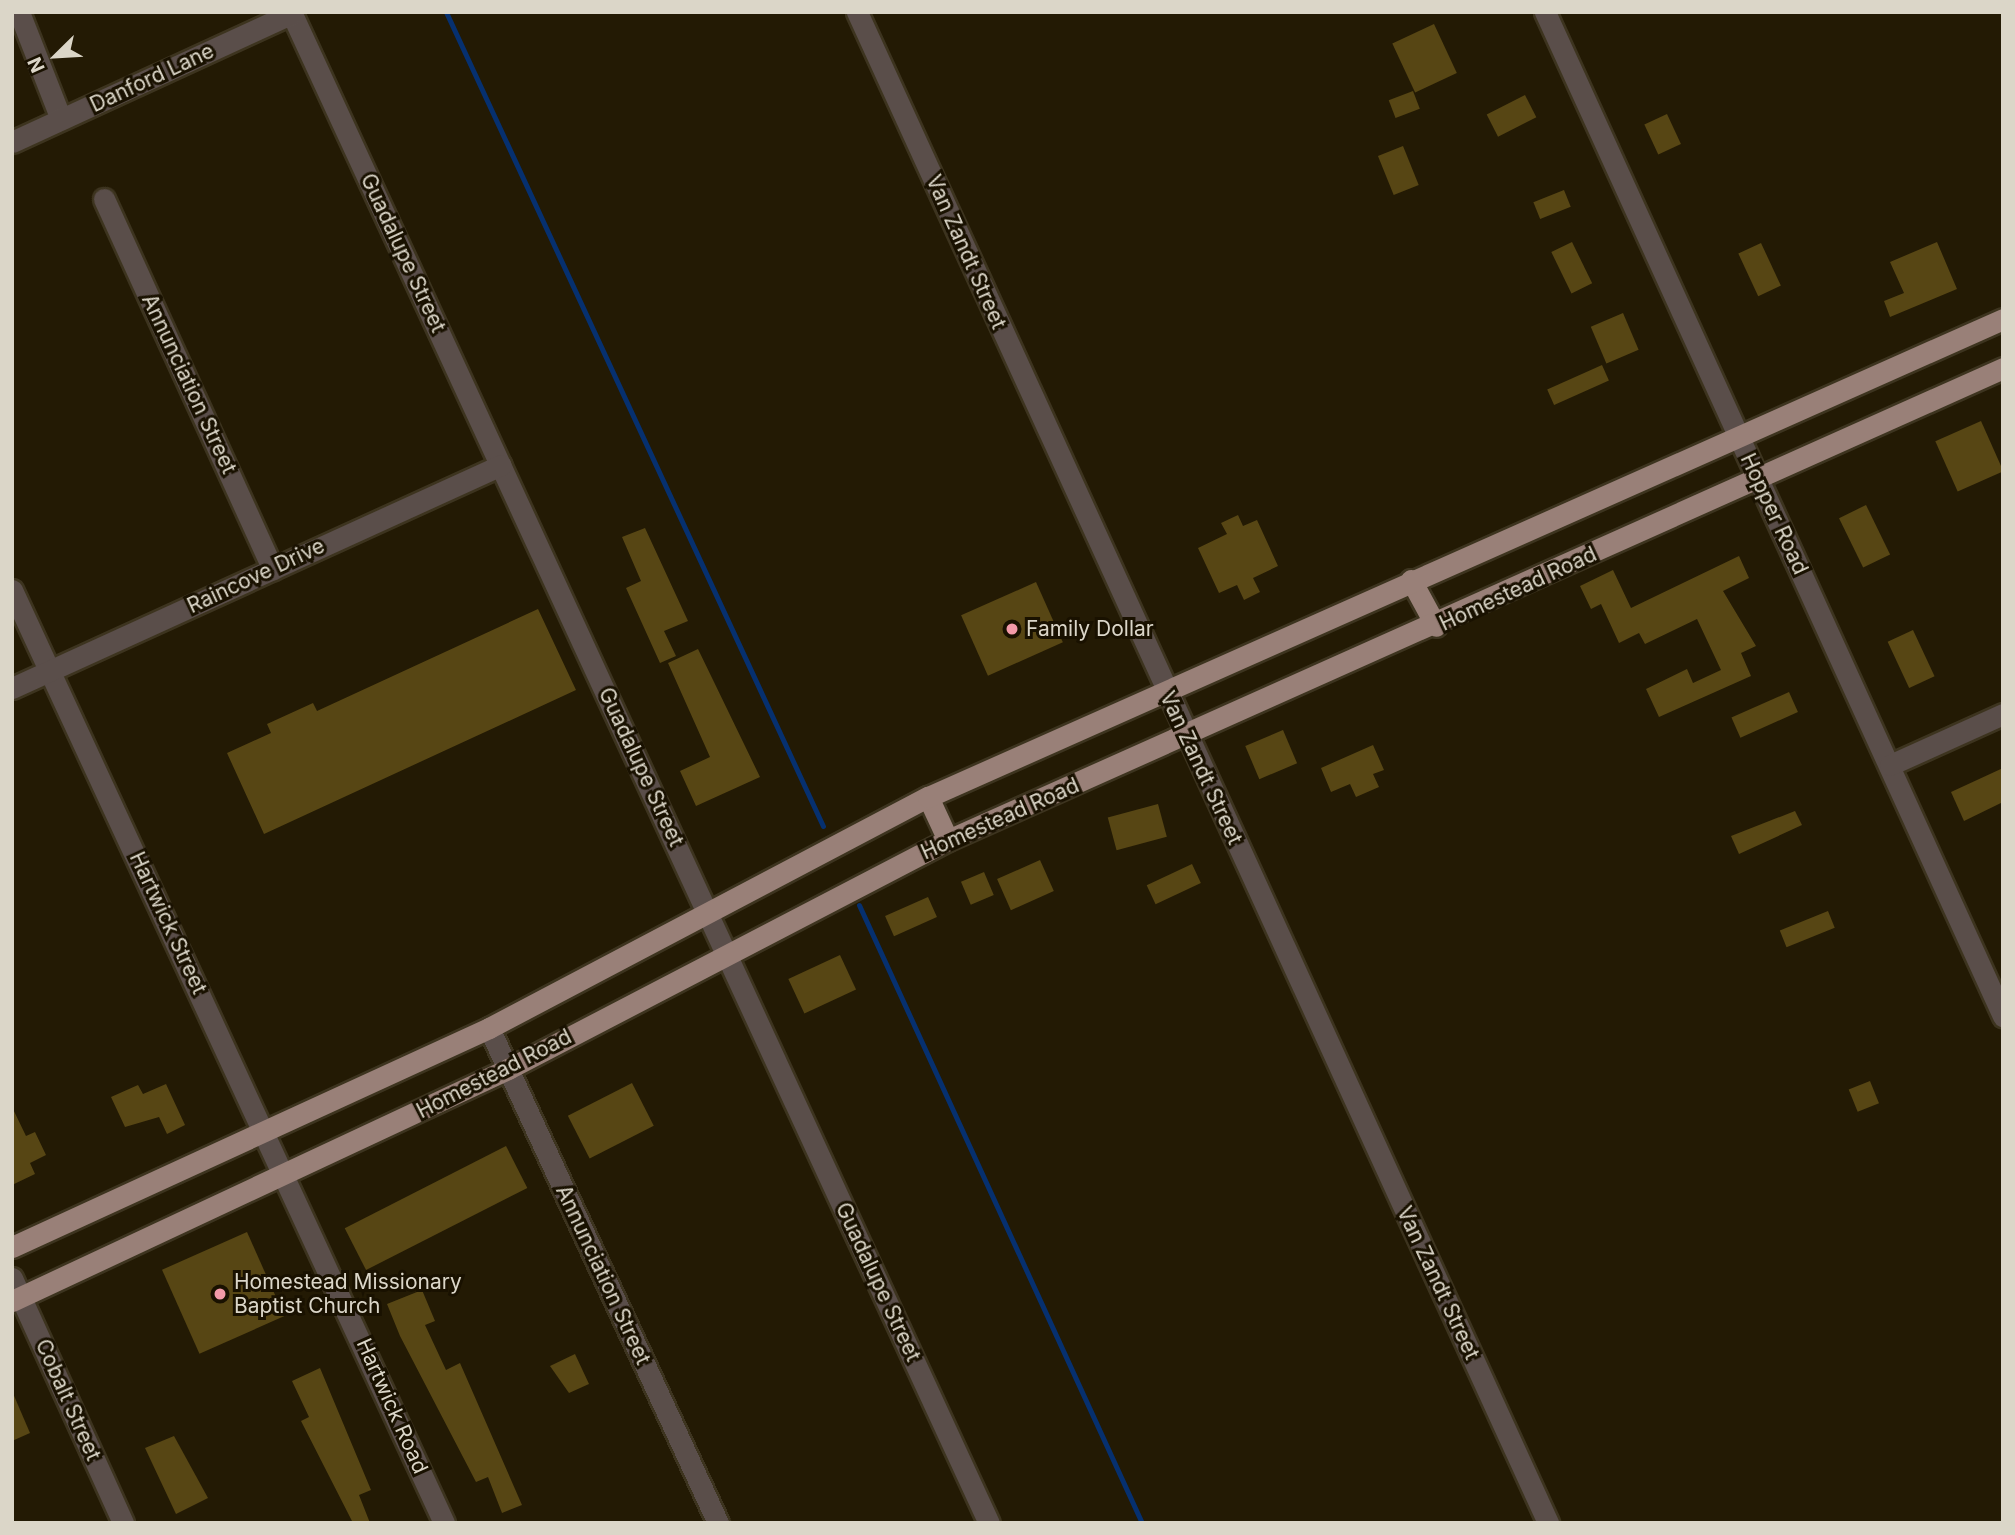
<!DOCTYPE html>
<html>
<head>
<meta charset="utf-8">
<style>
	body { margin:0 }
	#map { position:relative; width:2015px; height:1535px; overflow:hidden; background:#231a04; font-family:Inter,sans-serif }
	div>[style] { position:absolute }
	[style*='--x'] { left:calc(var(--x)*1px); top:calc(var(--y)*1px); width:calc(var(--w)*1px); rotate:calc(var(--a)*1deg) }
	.stream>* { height:5px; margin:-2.5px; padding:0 2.5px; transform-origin:2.5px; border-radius:2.5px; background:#06306f }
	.building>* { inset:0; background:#574614; transform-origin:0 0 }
	.roads { filter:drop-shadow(2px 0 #3d341f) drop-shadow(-2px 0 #3d341f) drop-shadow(0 2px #3d341f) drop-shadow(0 -2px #3d341f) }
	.minor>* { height:21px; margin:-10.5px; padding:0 10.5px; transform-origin:10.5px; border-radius:10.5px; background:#5a4e4a }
	.major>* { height:21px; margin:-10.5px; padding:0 10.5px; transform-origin:10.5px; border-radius:10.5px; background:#998078 }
	.dots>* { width:19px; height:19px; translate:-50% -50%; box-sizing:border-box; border:4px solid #191100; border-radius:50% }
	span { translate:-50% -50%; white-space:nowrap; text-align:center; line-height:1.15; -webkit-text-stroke:6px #191100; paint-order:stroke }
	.street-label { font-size:21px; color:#dbd6c8 }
	.poi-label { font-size:21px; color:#dbd6c8 }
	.left { translate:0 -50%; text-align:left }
	.frame { position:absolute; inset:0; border:14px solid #dbd6c8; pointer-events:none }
	.north { position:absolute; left:21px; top:21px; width:70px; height:70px; -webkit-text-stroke:5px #191100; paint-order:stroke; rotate:246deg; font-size:19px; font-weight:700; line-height:28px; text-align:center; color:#dbd6c8 }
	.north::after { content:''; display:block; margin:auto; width:24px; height:32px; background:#dbd6c8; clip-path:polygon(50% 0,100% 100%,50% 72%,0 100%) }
</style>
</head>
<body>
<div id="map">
	<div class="stream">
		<div style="--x:446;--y:12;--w:897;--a:65.15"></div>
		<div style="--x:859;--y:905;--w:680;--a:65.4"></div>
	</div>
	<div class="building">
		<div style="left:1434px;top:24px;width:54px;height:46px;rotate:65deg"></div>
		<div style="left:1413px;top:91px;width:19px;height:26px;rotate:69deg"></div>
		<div style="left:1525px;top:95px;width:25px;height:43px;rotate:63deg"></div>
		<div style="left:1667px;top:114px;width:33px;height:25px;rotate:65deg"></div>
		<div style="left:1403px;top:146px;width:42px;height:27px;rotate:68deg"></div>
		<div style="left:1564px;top:190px;width:18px;height:33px;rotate:68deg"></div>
		<div style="left:1572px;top:242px;width:46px;height:23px;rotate:64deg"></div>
		<div style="clip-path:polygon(1937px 242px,1957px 289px,1890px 317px,1884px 301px,1904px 293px,1890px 262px)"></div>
		<div style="left:1761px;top:243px;width:47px;height:25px;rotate:65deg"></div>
		<div style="left:1623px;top:313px;width:40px;height:35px;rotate:67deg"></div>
		<div style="left:1602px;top:365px;width:17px;height:60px;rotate:66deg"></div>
		<div style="left:1981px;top:421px;width:55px;height:50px;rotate:66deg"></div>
		<div style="left:1866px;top:505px;width:55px;height:30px;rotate:64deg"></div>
		<div style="clip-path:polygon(1238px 515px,1243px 526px,1257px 520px,1278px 566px,1253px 578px,1260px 592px,1244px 600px,1237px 585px,1219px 593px,1198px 548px,1227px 534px,1221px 523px)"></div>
		<div style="clip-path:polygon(645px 528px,688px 621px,664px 631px,676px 656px,660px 663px,626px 588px,641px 581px,622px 537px)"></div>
		<div style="clip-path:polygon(1739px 556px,1749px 578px,1723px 591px,1756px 646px,1741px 653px,1751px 676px,1659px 717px,1646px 689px,1687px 669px,1693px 683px,1721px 670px,1697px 619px,1645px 644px,1639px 633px,1619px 643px,1601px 604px,1591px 609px,1580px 586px,1613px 570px,1631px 608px)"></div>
		<div style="left:1036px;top:582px;width:66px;height:82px;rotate:66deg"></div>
		<div style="clip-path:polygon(538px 609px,576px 690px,264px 834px,227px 753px,271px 733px,267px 724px,313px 703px,317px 711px)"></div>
		<div style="left:1913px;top:630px;width:51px;height:28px;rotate:65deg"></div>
		<div style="clip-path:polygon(698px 649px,760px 777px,696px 806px,680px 771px,710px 757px,668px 663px)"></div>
		<div style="left:1789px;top:692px;width:22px;height:63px;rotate:66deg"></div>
		<div style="left:1283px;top:730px;width:36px;height:41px;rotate:67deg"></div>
		<div style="clip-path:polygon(1373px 745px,1384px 770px,1373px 774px,1379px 787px,1356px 797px,1350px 784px,1331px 792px,1321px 768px)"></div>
		<div style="clip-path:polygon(2003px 768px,2003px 802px,1964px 821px,1951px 792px)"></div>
		<div style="left:1158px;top:804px;width:34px;height:52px;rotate:75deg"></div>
		<div style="clip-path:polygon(1795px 811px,1802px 825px,1739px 854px,1731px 836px)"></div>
		<div style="left:1040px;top:860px;width:34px;height:47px;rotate:66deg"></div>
		<div style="left:1192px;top:864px;width:21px;height:50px;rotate:65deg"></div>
		<div style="left:984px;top:872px;width:25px;height:25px;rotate:67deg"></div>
		<div style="left:928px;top:897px;width:22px;height:47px;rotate:66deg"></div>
		<div style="left:1828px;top:911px;width:18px;height:52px;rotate:68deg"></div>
		<div style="left:840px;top:955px;width:38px;height:57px;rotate:65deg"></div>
		<div style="left:1870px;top:1081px;width:24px;height:23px;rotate:68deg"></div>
		<div style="left:632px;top:1083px;width:48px;height:72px;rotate:63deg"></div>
		<div style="clip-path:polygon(166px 1084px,185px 1125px,167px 1134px,159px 1117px,125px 1127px,111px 1097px,138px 1085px,143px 1094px)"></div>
		<div style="clip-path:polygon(12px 1107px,26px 1136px,35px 1132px,46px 1155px,30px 1163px,35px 1174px,12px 1185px)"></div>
		<div style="left:506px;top:1146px;width:47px;height:181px;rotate:63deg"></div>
		<div style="left:247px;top:1232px;width:92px;height:93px;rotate:66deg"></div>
		<div style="clip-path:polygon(422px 1290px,435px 1321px,425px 1325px,446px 1370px,460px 1363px,522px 1505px,502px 1513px,488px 1477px,476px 1482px,400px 1336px,387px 1304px)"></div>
		<div style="clip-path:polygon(575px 1354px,589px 1384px,569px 1393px,550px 1366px)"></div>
		<div style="clip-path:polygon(320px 1368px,371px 1490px,359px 1495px,370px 1523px,353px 1523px,301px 1421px,309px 1417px,292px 1381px)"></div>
		<div style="clip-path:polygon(12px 1391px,30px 1433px,12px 1441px)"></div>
		<div style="clip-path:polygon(174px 1436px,208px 1498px,176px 1514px,145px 1448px)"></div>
	</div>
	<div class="roads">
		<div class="minor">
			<div style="--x:19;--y:12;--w:115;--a:68.6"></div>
			<div style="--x:291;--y:12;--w:1664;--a:65.21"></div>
			<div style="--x:857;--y:12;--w:1662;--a:65.42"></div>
			<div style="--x:1545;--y:12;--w:1104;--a:65.48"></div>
			<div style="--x:12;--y:142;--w:308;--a:-24.7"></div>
			<div style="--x:104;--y:199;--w:407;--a:65.5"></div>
			<div style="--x:12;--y:590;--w:1028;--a:65.15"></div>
			<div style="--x:12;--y:688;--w:537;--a:-24.51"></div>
			<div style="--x:1890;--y:765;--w:124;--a:-24.3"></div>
			<div style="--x:489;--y:1028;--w:545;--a:65.17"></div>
			<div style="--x:12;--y:1278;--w:269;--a:65.6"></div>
		</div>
		<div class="major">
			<div style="--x:1411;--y:580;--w:52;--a:61.5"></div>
			<div style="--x:928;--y:797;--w:47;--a:65.1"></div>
			<div style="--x:12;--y:1247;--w:525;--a:-24.66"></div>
			<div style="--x:489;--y:1028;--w:496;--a:-27.8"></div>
			<div style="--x:928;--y:797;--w:1176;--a:-23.97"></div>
			<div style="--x:12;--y:1301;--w:548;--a:-25.07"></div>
			<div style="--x:508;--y:1069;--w:496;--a:-27.5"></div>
			<div style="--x:948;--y:840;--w:1156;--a:-24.1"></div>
		</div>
	</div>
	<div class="dots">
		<div style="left:1012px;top:629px;background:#f39aa8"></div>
		<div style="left:220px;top:1294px;background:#f39aa8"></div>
	</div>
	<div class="street-label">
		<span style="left:152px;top:78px;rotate:-25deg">Danford Lane</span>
		<span style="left:966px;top:252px;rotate:66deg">Van Zandt Street</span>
		<span style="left:403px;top:253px;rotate:65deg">Guadalupe Street</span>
		<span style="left:189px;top:384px;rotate:65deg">Annunciation Street</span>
		<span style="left:1774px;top:514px;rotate:65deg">Hopper Road</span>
		<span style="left:256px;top:576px;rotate:-25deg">Raincove Drive</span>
		<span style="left:1518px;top:589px;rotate:-25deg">Homestead Road</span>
		<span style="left:641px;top:767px;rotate:65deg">Guadalupe Street</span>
		<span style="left:1201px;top:768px;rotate:65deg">Van Zandt Street</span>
		<span style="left:1000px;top:819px;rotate:-24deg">Homestead Road</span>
		<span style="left:168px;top:923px;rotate:65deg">Hartwick Street</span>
		<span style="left:494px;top:1074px;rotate:-27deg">Homestead Road</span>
		<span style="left:603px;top:1275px;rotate:65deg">Annunciation Street</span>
		<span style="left:878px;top:1282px;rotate:65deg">Guadalupe Street</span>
		<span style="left:1438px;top:1283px;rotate:65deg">Van Zandt Street</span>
		<span style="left:68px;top:1400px;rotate:66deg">Cobalt Street</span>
		<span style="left:392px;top:1406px;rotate:66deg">Hartwick Road</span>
	</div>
	<div class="poi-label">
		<span class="left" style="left:1026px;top:629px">Family Dollar</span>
		<span class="left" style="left:234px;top:1294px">Homestead Missionary<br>Baptist Church</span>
	</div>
	<div class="frame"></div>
	<div class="north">N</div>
</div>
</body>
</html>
